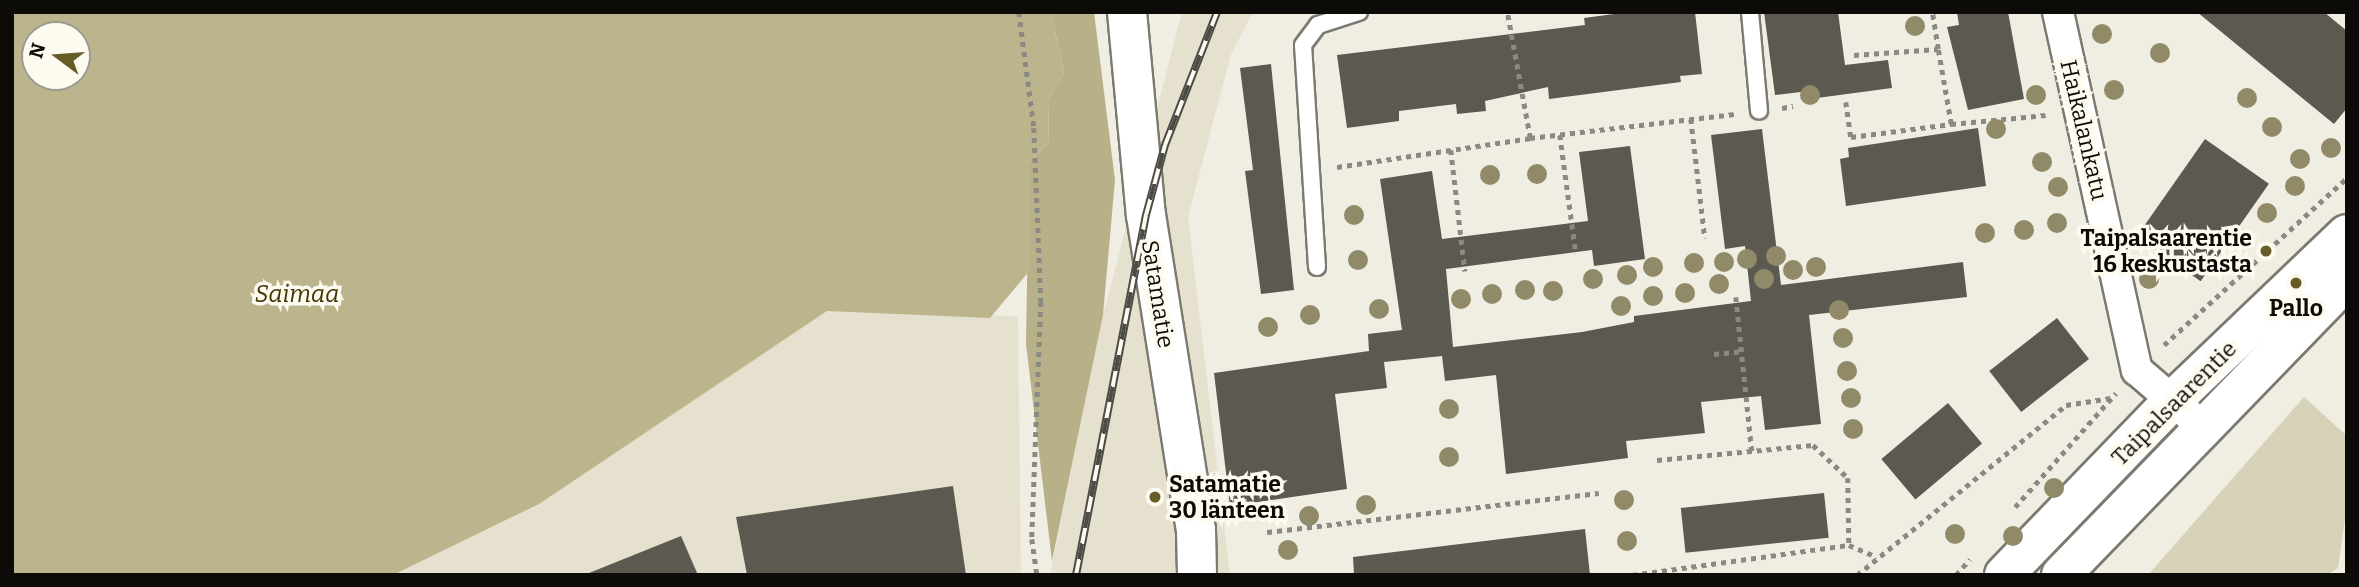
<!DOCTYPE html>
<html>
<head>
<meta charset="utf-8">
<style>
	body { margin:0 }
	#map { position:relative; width:2359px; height:587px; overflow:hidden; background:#f0eee2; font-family:Bitter,serif }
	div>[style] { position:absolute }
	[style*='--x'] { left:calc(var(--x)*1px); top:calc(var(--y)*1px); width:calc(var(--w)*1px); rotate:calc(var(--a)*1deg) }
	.built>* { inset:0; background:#e5e1ce }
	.green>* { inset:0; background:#d6d1b7 }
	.forest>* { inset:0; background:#b8b088 }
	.water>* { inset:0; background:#bcb48d }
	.building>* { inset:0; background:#5c5a50; transform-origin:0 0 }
	.path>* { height:4.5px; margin-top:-2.25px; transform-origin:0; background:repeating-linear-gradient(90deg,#8b8a82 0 5px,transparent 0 10px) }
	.roads { filter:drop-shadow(2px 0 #7c7a70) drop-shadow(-2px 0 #7c7a70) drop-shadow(0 2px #7c7a70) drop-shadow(0 -2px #7c7a70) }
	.service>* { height:16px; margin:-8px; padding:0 8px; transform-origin:8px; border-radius:8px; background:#fff }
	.minor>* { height:30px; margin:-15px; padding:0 15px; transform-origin:15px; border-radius:15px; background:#fff }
	.tertiary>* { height:38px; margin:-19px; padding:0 19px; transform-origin:19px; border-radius:19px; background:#fff }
	.secondary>* { height:38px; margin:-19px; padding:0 19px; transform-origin:19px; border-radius:19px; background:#fff }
	.rail>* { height:8px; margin-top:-4px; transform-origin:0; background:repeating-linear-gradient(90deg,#fdfbef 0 16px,#4c4b46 0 32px); box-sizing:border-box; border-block:2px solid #4c4b46 }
	.trees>* { width:20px; height:20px; margin:-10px; border-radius:50%; background:#918a68 }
	.dots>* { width:19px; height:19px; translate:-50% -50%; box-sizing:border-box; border:4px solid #fdfbef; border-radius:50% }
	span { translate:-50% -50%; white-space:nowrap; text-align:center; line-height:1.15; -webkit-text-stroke:7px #fdfbef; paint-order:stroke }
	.street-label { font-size:23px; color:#0c0b08 }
	.poi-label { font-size:23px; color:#0c0b08; font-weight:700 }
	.right { translate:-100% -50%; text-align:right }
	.left { translate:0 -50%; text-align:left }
	.water-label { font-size:24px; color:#3f3501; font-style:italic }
	.frame { position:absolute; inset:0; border:14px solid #0c0b08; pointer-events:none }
	.north { position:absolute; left:21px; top:21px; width:70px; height:70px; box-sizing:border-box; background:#fdfbef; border:2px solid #9d9b93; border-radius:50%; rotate:286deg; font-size:19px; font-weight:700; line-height:28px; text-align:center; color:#0c0b08 }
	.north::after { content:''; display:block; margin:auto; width:24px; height:32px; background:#665c28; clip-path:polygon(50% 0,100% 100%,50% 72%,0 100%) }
</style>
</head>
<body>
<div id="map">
	<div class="built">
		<div style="clip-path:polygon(1182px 12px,1253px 12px,1231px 54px,1188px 217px,1230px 575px,1050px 575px,1103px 315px)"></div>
		<div style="clip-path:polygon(827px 311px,1018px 316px,1021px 575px,393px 575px,539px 504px)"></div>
	</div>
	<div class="green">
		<div style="clip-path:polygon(2304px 397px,2347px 436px,2347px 505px,2338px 568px,2327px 575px,2148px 575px)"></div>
	</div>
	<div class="forest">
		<div style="clip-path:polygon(1051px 12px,1094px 12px,1115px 180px,1103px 315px,1052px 561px,1026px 344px,1029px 162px,1049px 142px,1048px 100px,1064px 73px)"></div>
	</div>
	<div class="water">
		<div style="clip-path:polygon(evenodd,12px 12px,1051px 12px,1064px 73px,1048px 100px,1049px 142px,1029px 162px,1031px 269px,990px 318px,827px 311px,539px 504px,393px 575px,12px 575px,12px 12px,35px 35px,77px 35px,77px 77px,35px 77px,35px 35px)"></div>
	</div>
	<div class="building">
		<div style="clip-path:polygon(1629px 12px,1695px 12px,1702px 74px,1680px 76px,1681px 82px,1549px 99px,1548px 87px,1485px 101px,1486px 111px,1457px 114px,1456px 104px,1399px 111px,1399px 121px,1347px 128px,1337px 55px,1585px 25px,1584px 18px)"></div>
		<div style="clip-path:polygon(1764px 12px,1838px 12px,1845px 65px,1888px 60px,1892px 88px,1817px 98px,1817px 90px,1775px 95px)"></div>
		<div style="clip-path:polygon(1957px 12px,2008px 12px,2024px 99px,1968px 110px,1947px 27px,1959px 25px)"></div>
		<div style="clip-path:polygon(2197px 12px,2324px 12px,2347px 31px,2347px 108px,2334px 124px)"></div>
		<div style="clip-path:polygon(1271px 64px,1294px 290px,1261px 294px,1245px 171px,1253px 170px,1240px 68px)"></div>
		<div style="clip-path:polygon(1978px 128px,1986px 186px,1846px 206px,1840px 159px,1849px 157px,1848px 148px)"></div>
		<div style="clip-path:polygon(1762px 129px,1781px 285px,1963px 262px,1967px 297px,1809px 315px,1821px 424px,1765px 430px,1761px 396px,1701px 402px,1705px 433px,1626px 441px,1628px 458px,1506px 474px,1496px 375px,1445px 381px,1442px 356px,1384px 362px,1387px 388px,1335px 394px,1347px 489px,1230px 506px,1214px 373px,1369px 351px,1368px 334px,1402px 330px,1380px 179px,1432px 171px,1442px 239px,1588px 221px,1579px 152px,1630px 146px,1645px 259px,1594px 266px,1592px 250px,1446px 269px,1453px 347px,1582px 332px,1634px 322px,1634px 316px,1751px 301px,1745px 246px,1725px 249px,1711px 135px)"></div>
		<div style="left:2205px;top:139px;width:78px;height:119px;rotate:35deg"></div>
		<div style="left:2057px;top:318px;width:52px;height:86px;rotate:52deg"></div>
		<div style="left:1948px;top:403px;width:53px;height:87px;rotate:50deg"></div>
		<div style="clip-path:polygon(953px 486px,966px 575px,747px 575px,736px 517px)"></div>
		<div style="left:1824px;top:493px;width:45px;height:144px;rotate:84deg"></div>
		<div style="clip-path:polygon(1585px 529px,1590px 575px,1354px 575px,1353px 557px)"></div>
		<div style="clip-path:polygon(681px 536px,698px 575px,589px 575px,589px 573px)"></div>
	</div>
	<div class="path">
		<div style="--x:1019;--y:12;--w:117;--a:82.6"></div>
		<div style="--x:1034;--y:128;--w:174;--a:87.7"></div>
		<div style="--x:1041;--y:302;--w:237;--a:92.2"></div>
		<div style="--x:1032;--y:539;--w:36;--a:82"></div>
		<div style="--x:1854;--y:55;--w:84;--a:-4.1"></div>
		<div style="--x:1938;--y:49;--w:37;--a:-99"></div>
		<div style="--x:1846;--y:102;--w:35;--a:82"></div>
		<div style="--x:1851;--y:137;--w:101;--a:-7.4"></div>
		<div style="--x:1951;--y:124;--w:76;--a:-99.8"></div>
		<div style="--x:1782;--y:108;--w:11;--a:-10"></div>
		<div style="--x:1691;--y:119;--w:120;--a:83.3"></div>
		<div style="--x:1951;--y:124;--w:95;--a:-5.4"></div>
		<div style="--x:1560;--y:135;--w:120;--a:82.3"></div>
		<div style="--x:1530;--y:138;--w:206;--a:-6.7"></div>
		<div style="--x:1451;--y:150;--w:122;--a:83.4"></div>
		<div style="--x:1337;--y:167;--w:195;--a:-8.5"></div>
		<div style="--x:1530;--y:138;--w:128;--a:-100.3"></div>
		<div style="--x:1736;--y:297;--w:155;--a:84.1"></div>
		<div style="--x:2164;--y:345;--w:248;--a:-42.4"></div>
		<div style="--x:1714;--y:354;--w:27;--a:-6"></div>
		<div style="--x:1657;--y:460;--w:157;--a:-5.5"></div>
		<div style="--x:1813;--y:445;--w:48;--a:43.3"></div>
		<div style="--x:1848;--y:478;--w:67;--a:89.1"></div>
		<div style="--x:2015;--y:507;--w:152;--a:-48.5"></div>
		<div style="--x:1267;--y:532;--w:334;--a:-6.7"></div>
		<div style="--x:1632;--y:575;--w:219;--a:-7.9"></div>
		<div style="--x:1849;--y:545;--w:30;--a:23"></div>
		<div style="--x:1857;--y:575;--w:269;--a:-39.1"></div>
		<div style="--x:2066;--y:405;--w:45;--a:-9"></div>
		<div style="--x:1956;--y:575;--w:21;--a:-49"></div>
	</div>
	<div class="roads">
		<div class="service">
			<div style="--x:1750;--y:12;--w:99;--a:84.8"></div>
			<div style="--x:1317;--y:267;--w:222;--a:-93.6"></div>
			<div style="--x:1303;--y:45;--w:25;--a:-53"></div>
			<div style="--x:1318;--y:25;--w:43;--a:-17.6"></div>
		</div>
		<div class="minor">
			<div style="--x:2058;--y:12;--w:367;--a:77.6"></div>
			<div style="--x:2137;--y:370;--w:84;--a:40.7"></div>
		</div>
		<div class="tertiary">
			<div style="--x:1127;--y:12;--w:204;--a:84.7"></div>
			<div style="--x:1146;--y:215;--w:319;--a:81"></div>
			<div style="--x:1196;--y:530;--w:45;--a:88.7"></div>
		</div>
		<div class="secondary">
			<div style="--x:2004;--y:575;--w:243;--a:-46"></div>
			<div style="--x:2173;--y:400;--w:240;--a:-43.7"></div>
			<div style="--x:2061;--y:575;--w:411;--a:-45.9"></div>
		</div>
	</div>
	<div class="rail">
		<div style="--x:1076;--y:575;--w:367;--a:-79"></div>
		<div style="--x:1146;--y:215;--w:73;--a:-74.8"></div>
		<div style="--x:1165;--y:145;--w:143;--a:-68.6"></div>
	</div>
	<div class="trees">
		<div style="left:1915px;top:26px"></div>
		<div style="left:2102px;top:34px"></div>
		<div style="left:2160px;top:53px"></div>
		<div style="left:2114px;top:90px"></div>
		<div style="left:1810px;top:95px"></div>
		<div style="left:2036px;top:95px"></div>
		<div style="left:2247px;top:98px"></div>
		<div style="left:2272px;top:127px"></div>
		<div style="left:1996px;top:129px"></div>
		<div style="left:2331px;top:148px"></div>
		<div style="left:2300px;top:159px"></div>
		<div style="left:2042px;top:162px"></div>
		<div style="left:1537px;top:174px"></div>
		<div style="left:1490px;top:175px"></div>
		<div style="left:2295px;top:186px"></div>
		<div style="left:2058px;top:187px"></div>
		<div style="left:2267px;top:213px"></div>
		<div style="left:1354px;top:215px"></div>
		<div style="left:2057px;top:223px"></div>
		<div style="left:2024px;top:230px"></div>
		<div style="left:1985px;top:233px"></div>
		<div style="left:1776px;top:256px"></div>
		<div style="left:1747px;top:259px"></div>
		<div style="left:1358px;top:260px"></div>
		<div style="left:1724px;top:262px"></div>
		<div style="left:1694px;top:263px"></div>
		<div style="left:1653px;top:267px"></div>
		<div style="left:1816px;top:267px"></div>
		<div style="left:1793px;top:270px"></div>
		<div style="left:1627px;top:275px"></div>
		<div style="left:1593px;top:279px"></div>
		<div style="left:1764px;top:279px"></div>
		<div style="left:2149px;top:279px"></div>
		<div style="left:1719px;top:284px"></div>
		<div style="left:1525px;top:290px"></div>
		<div style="left:1553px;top:291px"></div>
		<div style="left:1685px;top:293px"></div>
		<div style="left:1492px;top:294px"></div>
		<div style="left:1653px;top:296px"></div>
		<div style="left:1461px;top:299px"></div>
		<div style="left:1621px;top:306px"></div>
		<div style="left:1379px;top:309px"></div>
		<div style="left:1839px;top:310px"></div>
		<div style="left:1310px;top:315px"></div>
		<div style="left:1268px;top:327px"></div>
		<div style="left:1843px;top:338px"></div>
		<div style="left:1847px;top:371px"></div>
		<div style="left:1851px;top:398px"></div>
		<div style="left:1449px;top:409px"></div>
		<div style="left:1853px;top:429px"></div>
		<div style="left:1449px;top:457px"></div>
		<div style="left:2054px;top:488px"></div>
		<div style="left:1624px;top:500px"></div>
		<div style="left:1366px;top:505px"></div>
		<div style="left:1309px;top:516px"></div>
		<div style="left:1955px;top:534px"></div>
		<div style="left:2013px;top:536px"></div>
		<div style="left:1627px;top:541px"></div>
		<div style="left:1288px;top:550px"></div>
	</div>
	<div class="dots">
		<div style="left:2266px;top:251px;background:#665c28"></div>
		<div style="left:2296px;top:283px;background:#665c28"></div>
		<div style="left:1155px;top:497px;background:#665c28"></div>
	</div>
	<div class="street-label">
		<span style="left:2084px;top:130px;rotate:77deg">Haikalankatu</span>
		<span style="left:1158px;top:294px;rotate:81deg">Satamatie</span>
		<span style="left:2174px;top:403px;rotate:-45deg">Taipalsaarentie</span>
	</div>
	<div class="poi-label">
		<span class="right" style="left:2252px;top:251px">Taipalsaarentie<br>16 keskustasta</span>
		<span style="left:2296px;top:308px">Pallo</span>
		<span class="left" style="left:1169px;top:497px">Satamatie<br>30 länteen</span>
	</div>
	<div class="water-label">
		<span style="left:297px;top:295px">Saimaa</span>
	</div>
	<div class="frame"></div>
	<div class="north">N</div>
</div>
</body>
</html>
